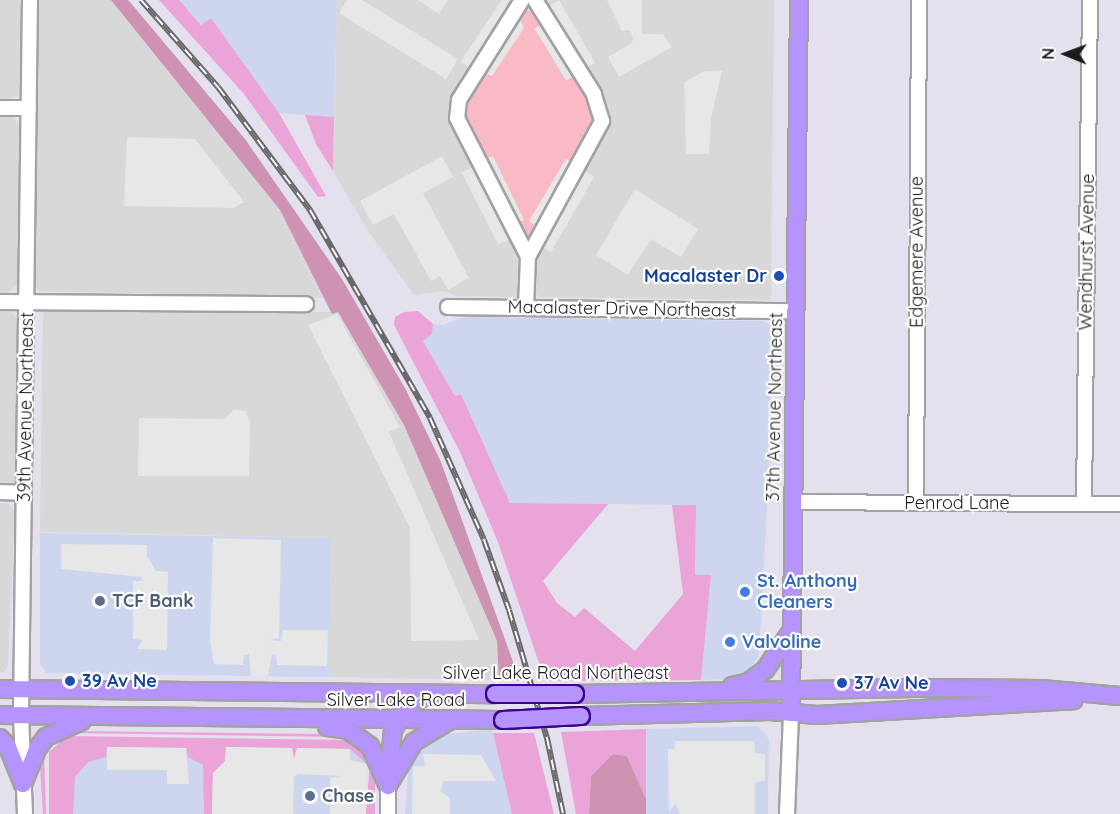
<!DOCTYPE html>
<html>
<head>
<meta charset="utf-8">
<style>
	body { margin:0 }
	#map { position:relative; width:1120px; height:814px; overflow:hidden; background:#e5e0ed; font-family:Quicksand,sans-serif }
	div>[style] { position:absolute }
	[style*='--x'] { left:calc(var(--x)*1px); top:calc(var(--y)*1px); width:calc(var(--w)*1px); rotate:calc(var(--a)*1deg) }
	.residential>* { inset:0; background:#d8d8d9 }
	.commercial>* { inset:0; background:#ced5ef }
	.grass>* { inset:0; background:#eaa4d8 }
	.forest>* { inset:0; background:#ce93b3 }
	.park>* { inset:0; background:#fabac5 }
	.parking>* { inset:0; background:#e7e7e7 }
	.roads { filter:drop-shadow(2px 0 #a2a2a2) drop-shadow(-2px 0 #a2a2a2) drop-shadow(0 2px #a2a2a2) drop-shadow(0 -2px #a2a2a2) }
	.minor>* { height:14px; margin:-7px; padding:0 7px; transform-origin:7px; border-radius:7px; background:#fff }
	.major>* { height:16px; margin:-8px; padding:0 8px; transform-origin:8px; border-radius:8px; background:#b694fe }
	.rail>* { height:6px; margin-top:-3px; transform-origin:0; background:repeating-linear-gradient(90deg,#fff 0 11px,#696969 0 22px); box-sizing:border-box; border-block:2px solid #696969 }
	.bridges { filter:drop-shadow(2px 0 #3d0092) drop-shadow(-2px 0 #3d0092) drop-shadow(0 2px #3d0092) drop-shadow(0 -2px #3d0092) }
	.major-bridge>* { height:16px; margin:-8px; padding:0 8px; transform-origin:8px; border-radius:8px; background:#b694fe }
	.dots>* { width:16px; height:16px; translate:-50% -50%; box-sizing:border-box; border:3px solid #fff; border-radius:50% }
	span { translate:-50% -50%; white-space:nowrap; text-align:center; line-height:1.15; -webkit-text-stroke:4.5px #fff; paint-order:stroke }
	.street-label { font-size:18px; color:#1b1b1b }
	.transit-label { font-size:18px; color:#164399; font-weight:700 }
	.right { translate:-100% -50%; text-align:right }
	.left { translate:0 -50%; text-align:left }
	.shop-label { font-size:18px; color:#366cbe; font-weight:700 }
	.service-label { font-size:18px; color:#4e5e75; font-weight:700 }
	.north { position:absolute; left:1036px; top:24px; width:60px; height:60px; -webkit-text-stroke:4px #fff; paint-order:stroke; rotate:271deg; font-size:16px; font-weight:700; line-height:24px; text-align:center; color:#1b1b1b }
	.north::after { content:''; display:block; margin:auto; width:21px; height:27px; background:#1b1b1b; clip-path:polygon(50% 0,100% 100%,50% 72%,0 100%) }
</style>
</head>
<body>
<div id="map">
	<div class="residential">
		<div style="clip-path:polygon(0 0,20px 0,20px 89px,17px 96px,8px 99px,0 99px)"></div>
		<div style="clip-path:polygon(38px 0,111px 0,280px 210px,323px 298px,39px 291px,35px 284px)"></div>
		<div style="clip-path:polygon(337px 0,502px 0,461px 61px,471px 69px,453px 101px,451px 119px,474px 167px,462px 172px,499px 244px,509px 240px,512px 246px,518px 262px,518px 297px,457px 296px,443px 291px,414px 295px,368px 231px,333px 171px)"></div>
		<div style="clip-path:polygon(545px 0,774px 0,771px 300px,537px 297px,533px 270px,541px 246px,550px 252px,593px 177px,584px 170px,607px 120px,605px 106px,586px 68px,595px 63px,559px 1px,548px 6px)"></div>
		<div style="clip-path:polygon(0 116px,13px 117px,19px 126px,18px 284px,7px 293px,0 293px)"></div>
		<div style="clip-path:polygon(0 311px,11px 312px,18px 320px,17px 476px,11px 485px,0 486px)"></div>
		<div style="clip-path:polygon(43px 312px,338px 312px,404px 425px,497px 641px,499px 680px,329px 677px,331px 538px,40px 532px)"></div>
		<div style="clip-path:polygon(0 503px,8px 504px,15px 511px,8px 665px,4px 673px,0 671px)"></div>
	</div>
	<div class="commercial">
		<div style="clip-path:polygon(179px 0,337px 0,334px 117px,279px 113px,211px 18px,202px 25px)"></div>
		<div style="clip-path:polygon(464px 317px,762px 321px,771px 325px,769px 470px,759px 655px,746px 674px,731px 679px,701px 680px,711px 576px,695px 575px,696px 505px,510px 503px,461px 394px,455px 396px,423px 341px,432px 334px,433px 324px,443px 325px)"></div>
		<div style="clip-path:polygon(40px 533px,331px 538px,329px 677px,46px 673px,40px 663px)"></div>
		<div style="clip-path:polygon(758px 726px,769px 739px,768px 814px,646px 814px,646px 729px)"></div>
		<div style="clip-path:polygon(492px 729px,512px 814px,405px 814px,409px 758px,432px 736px)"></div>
		<div style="clip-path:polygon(62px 739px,350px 741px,367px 761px,366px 814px,49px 814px,49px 752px)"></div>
	</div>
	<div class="grass">
		<div style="clip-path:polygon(159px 0,179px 0,201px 25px,211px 18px,279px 113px,326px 196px,318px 197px,244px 94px)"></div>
		<div style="clip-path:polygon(305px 115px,334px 117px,333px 171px,316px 144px)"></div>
		<div style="clip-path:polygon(418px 311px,433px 324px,432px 334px,423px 341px,455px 396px,461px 394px,510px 503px,608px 504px,543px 581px,557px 603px,575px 617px,584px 608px,635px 651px,683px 594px,672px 505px,696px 505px,695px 575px,711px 575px,701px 680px,545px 681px,498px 542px,460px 452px,394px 325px,395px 317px,404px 312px)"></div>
		<div style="clip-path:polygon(646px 729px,646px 799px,627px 756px,614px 754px,591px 776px,589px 814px,576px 814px,561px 732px)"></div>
		<div style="clip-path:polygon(75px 731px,326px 734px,346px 737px,67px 733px)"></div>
		<div style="clip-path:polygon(493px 733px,534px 733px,554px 814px,512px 814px)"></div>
		<div style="clip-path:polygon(68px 736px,348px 740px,364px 755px,367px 764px,350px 749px,297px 748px,294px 759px,291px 748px,226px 747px,225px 761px,213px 773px,212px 814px,204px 814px,203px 765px,188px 757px,186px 748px,107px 747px,106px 757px,88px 762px,75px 777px,73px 814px,49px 814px,49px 752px)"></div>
		<div style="clip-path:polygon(363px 746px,375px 769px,375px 814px,366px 814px,370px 760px)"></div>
		<div style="clip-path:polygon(44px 752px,46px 814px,43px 814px,40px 767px)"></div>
	</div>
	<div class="forest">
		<div style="clip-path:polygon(111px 0,128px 0,135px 8px,245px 139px,342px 279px,406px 390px,441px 462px,520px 681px,499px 680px,497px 641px,404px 425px,338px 312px,332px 314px,280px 210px)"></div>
		<div style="clip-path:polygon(613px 754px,627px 756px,646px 799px,646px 814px,589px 814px,591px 776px)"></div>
	</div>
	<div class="park">
		<div style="clip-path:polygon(526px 10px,536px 12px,543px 22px,535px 29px,566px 80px,577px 75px,594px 108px,595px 122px,574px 164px,566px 159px,530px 221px,538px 227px,528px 237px,515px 225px,523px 220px,492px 156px,483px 161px,464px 117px,467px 96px,483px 71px,492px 76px,518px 19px)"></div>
	</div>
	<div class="parking">
		<div style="clip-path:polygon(347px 0,362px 0,458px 59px,446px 79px,339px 13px)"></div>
		<div style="clip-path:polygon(418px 0,448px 0,439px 14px)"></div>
		<div style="clip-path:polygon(502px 0,512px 3px,524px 28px,492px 76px,483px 72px,481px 75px,461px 62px)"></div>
		<div style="clip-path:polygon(559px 0,595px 63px,566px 80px,535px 29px,543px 22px,537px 13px)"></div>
		<div style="clip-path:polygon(607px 0,642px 0,642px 34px,663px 34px,672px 47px,619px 77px,608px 57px,632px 43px,633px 37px,630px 30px,622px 31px)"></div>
		<div style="clip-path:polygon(705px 71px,722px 71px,711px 119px,709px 154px,686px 154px,684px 82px)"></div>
		<div style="clip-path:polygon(127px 137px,195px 139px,244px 202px,233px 208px,124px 206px)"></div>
		<div style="clip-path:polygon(442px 156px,453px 177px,423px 193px,469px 278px,448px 290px,440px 276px,431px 281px,394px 214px,373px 225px,360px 201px)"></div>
		<div style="clip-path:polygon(493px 156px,524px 220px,515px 225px,520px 235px,498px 244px,462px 173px)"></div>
		<div style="clip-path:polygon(566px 159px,594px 177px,551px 252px,532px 235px,538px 227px,529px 221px)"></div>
		<div style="clip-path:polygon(635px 189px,698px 229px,681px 257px,651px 239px,628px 275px,596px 255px)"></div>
		<div style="clip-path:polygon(337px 314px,400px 427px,389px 432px,479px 640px,411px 641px,410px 528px,308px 325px)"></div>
		<div style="clip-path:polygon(234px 410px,246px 411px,250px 423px,249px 476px,138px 476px,139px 418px,224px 419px)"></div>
		<div style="clip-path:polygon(213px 538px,281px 540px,279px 638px,269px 640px,281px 641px,283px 630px,328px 630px,327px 666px,277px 665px,276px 655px,272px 654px,268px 676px,251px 676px,249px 654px,244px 655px,243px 665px,214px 664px,210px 641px)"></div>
		<div style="clip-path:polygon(61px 544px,147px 545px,147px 556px,156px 571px,168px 572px,167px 650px,137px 649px,142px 640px,133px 639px,133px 581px,143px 581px,142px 577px,61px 569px)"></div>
		<div style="clip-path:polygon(675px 741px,754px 741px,755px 753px,765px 754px,765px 780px,755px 783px,755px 814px,680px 814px,676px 804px,669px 811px,668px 748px,674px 750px)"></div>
		<div style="clip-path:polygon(107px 747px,186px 748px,189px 784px,167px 784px,167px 770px,107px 770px)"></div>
		<div style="clip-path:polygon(226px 747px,292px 748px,294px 759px,297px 748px,350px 749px,350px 760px,367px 764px,366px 814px,330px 814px,330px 778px,340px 776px,298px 774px,294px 777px,293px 814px,212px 814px,213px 773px,225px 761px)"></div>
		<div style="clip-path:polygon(423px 754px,481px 755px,496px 781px,444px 781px,440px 791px,450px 798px,450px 814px,412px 814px,413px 766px,425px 766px)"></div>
	</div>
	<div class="roads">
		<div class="minor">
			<div style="--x:522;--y:0;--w:118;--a:122.2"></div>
			<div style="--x:459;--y:100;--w:18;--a:96"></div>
			<div style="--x:457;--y:118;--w:156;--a:62.9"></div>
			<div style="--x:528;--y:257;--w:50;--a:92.3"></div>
			<div style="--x:0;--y:108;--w:29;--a:0"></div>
			<div style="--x:528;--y:257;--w:155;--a:-61.4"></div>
			<div style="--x:602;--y:121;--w:28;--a:-107"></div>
			<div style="--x:594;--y:94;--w:111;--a:-122.1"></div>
			<div style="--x:0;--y:302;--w:306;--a:0.4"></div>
			<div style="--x:448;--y:307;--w:347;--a:0.7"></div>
			<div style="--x:0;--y:492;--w:24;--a:2"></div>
			<div style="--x:793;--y:502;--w:327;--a:0.4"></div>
			<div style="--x:916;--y:503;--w:503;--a:-89.66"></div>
			<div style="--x:1084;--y:504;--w:504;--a:-89.32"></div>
			<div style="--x:25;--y:814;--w:99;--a:-92.3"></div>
			<div style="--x:21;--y:715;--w:715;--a:-89.28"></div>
			<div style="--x:388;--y:814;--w:28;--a:-90"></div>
			<div style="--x:787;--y:814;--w:101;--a:-87.7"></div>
		</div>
		<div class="major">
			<div style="--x:732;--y:686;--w:17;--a:-13"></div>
			<div style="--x:749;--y:682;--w:20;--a:-37"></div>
			<div style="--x:765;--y:670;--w:48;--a:-56"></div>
			<div style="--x:0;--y:689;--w:495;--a:0.6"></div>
			<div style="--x:575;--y:694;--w:341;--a:-1"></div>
			<div style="--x:916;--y:688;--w:125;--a:0.5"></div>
			<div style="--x:1041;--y:689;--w:79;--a:5.1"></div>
			<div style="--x:791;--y:713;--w:713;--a:-89.36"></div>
			<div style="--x:0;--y:715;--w:503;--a:0.57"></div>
			<div style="--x:581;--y:716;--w:189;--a:-1.5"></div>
			<div style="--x:770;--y:711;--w:47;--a:4.9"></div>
			<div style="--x:817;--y:715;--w:257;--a:-3.3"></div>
			<div style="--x:327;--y:727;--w:21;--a:8"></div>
			<div style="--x:348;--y:730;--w:27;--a:36"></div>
			<div style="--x:370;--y:746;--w:44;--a:65.8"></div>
			<div style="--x:0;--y:738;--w:12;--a:48"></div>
			<div style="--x:8;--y:747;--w:40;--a:68"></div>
			<div style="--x:388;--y:778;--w:48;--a:-84.1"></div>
			<div style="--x:393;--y:730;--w:28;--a:-60"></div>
			<div style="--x:407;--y:706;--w:26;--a:-28"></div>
			<div style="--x:390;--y:782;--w:47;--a:-59"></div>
			<div style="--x:414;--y:742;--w:41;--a:-31"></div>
			<div style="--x:23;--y:784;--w:38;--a:-68"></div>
			<div style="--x:37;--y:749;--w:15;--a:-53"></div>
			<div style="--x:46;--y:737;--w:39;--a:-24"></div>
		</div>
	</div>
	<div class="rail">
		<div style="--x:141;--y:0;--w:116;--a:48.5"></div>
		<div style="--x:218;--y:87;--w:154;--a:53.2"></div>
		<div style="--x:310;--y:210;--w:240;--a:60"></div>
		<div style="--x:430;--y:418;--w:133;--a:66.1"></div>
		<div style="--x:484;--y:540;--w:74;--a:70.3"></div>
		<div style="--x:509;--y:610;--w:134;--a:73.5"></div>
		<div style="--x:547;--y:738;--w:78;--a:78.1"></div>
	</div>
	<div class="bridges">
		<div class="major-bridge">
			<div style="--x:495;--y:694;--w:80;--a:0"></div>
			<div style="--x:503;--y:720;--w:78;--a:-2.9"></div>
		</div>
	</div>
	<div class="dots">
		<div style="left:779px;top:276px;background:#1a4fb4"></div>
		<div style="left:745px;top:592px;background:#3f7fe0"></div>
		<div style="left:100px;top:601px;background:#5c6f8a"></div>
		<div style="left:730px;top:642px;background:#3f7fe0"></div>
		<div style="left:70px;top:681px;background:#1a4fb4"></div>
		<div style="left:842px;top:683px;background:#1a4fb4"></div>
		<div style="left:310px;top:796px;background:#5c6f8a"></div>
	</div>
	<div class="street-label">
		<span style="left:917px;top:252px;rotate:-90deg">Edgemere Avenue</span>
		<span style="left:1087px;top:252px;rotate:-89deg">Wendhurst Avenue</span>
		<span style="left:622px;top:309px;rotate:1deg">Macalaster Drive Northeast</span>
		<span style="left:26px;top:407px;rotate:-89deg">39th Avenue Northeast</span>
		<span style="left:775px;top:407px;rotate:-89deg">37th Avenue Northeast</span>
		<span style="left:957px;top:503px">Penrod Lane</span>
		<span style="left:556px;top:673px">Silver Lake Road Northeast</span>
		<span style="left:396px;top:700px">Silver Lake Road</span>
	</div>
	<div class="transit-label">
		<span class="right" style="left:767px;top:276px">Macalaster Dr</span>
		<span class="left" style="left:82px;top:681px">39 Av Ne</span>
		<span class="left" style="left:854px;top:683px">37 Av Ne</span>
	</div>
	<div class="shop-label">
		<span class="left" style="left:757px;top:592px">St. Anthony<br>Cleaners</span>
		<span class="left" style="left:742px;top:642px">Valvoline</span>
	</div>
	<div class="service-label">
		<span class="left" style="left:112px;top:601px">TCF Bank</span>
		<span class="left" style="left:322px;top:796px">Chase</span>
	</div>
	<div class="north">N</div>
</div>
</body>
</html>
